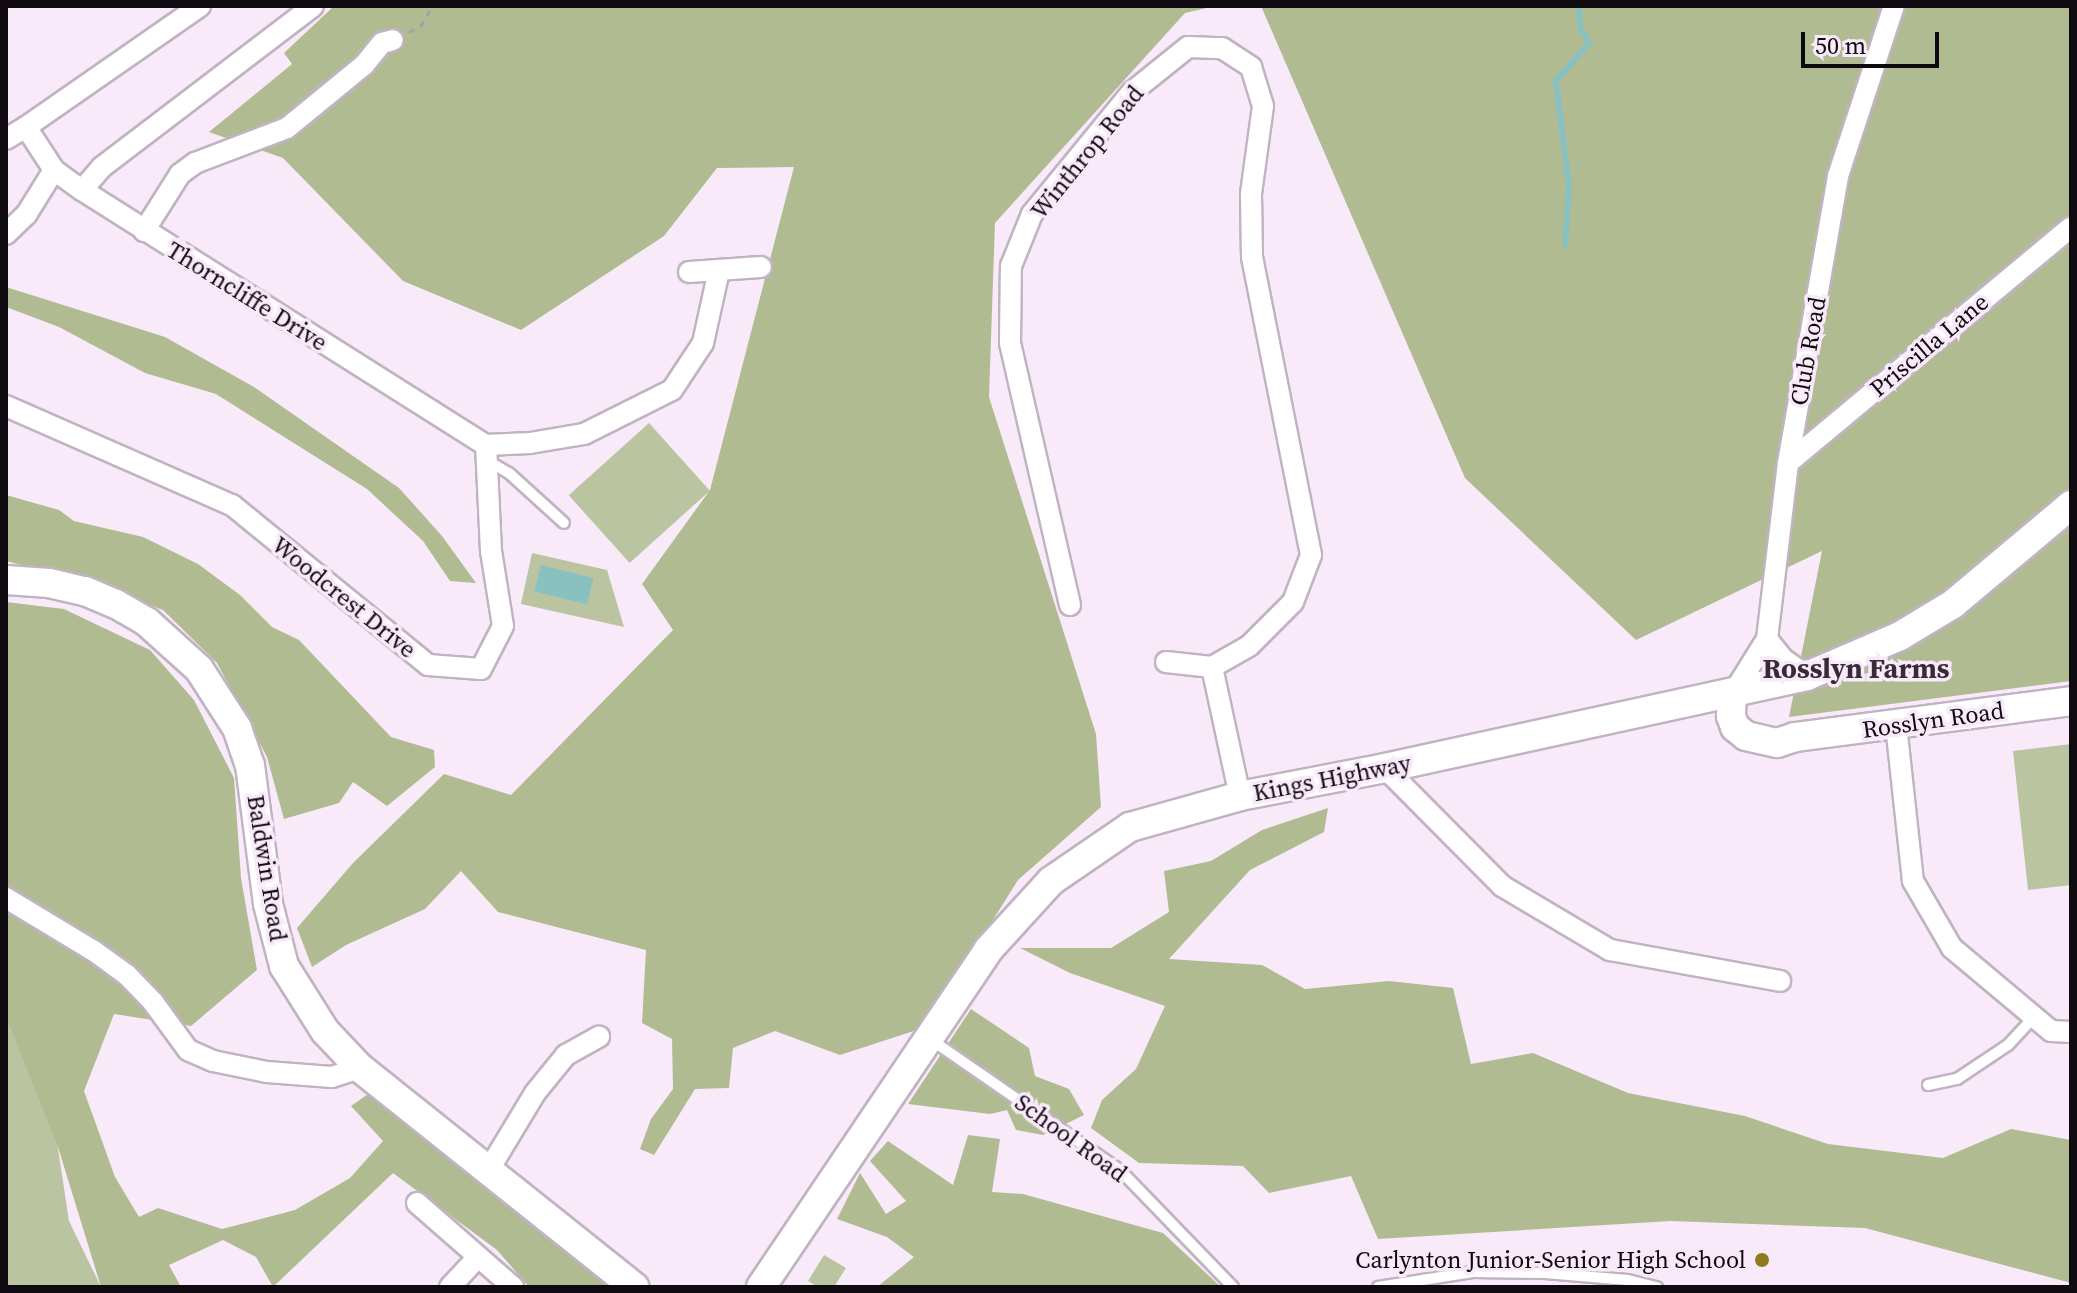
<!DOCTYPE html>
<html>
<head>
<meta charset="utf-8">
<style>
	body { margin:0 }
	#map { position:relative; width:2077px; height:1293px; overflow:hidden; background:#f9eafa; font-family:"Source Serif 4",serif }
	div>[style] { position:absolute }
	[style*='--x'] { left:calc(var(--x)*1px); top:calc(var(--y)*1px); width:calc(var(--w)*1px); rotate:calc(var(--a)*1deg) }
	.green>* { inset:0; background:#bac4a1; transform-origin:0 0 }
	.forest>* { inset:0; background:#b0bb92 }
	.water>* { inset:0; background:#89c0c0; transform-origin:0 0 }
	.stream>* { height:6px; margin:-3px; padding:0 3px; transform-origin:3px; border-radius:3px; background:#89c0c0 }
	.path>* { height:3px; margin-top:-1.5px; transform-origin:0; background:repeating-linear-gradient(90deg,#a99da9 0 6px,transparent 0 12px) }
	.roads { filter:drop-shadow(2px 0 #c1b3c2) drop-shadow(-2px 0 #c1b3c2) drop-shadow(0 2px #c1b3c2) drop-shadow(0 -2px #c1b3c2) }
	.lane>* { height:10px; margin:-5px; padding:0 5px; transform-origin:5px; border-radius:5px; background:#fff }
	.street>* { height:20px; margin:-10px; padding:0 10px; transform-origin:10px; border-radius:10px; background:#fff }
	.secondary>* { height:28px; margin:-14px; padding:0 14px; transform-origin:14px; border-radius:14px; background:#fff }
	.dots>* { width:22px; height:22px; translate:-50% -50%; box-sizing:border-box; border:4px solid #f9eafa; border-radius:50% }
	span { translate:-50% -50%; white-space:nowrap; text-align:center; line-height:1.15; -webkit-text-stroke:7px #f9eafa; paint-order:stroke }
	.street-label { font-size:24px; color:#0f0a0f }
	.poi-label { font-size:24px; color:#0f0a0f }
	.right { translate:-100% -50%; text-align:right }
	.quarter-label { font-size:28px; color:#362b37; font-weight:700 }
	.frame { position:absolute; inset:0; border:8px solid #0f0a0f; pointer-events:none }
	.scale { position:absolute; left:1801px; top:32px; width:138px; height:36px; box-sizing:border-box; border:4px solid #0f0a0f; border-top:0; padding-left:10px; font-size:24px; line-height:28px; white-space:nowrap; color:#0f0a0f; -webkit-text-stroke:6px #f9eafa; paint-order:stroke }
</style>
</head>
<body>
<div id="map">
	<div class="green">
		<div style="left:649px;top:423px;width:91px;height:108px;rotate:48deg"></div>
		<div style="clip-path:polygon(532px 553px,607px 570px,624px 627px,521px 604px)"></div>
		<div style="clip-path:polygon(2071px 744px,2071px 885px,2028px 890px,2013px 751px)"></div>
		<div style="clip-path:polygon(6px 983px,45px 1063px,69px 1221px,101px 1287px,6px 1287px)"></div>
		<div style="clip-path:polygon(824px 1255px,846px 1268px,834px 1287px,818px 1287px,808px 1281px)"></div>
	</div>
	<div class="forest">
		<div style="clip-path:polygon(334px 6px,1215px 6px,1185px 13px,995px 223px,989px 397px,1096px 734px,1101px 807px,1018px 880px,926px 1027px,840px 1055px,775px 1031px,733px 1048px,729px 1088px,695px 1089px,654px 1155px,640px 1149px,651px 1119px,673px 1089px,672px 1039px,642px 1023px,646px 950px,498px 912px,461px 871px,425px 909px,346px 945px,312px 967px,297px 928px,353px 863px,444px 774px,511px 795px,673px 630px,642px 584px,710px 490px,794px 167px,717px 168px,664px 236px,521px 330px,403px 281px,283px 158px,209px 132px,292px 64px,284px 53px)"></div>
		<div style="clip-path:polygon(1261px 6px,2071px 6px,2071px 681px,1789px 717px,1822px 551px,1636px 640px,1465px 478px)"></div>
		<div style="clip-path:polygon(6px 287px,165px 337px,254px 387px,399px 488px,442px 536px,476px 583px,450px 581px,423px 541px,367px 489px,216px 394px,145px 373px,59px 327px,6px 307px)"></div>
		<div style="clip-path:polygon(6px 495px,59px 510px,74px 521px,143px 537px,198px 564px,240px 595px,272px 627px,299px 640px,391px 737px,434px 750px,435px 767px,387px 806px,353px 782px,339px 803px,284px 819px,267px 757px,217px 663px,163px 610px,87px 582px,6px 561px)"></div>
		<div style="clip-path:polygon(6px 602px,64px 609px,150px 650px,194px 700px,234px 778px,241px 878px,257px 970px,191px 1026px,114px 1014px,84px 1091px,115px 1177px,139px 1217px,158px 1208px,222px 1229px,295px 1210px,350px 1178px,383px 1141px,351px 1106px,374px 1090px,615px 1287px,529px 1287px,497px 1250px,393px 1173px,273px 1287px,256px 1257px,223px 1240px,169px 1265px,181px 1287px,101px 1287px,58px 1147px,6px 1016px)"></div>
		<div style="clip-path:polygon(1328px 808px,1324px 832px,1250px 870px,1169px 959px,1262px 965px,1305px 989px,1389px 981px,1453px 988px,1471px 1064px,1533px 1053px,1628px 1093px,1745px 1116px,1828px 1144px,1943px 1158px,2011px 1129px,2071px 1140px,2071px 1283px,1865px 1228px,1670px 1221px,1378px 1239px,1351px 1176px,1269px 1193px,1243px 1166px,1139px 1163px,1091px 1128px,1102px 1100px,1136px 1069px,1165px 1006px,1070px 973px,1020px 948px,1111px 948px,1169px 912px,1164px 871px,1211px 861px,1262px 830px)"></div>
		<div style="clip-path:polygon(971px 1009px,1029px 1048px,1035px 1076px,1069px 1089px,1084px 1115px,1043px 1135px,1016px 1130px,1007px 1110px,990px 1114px,908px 1104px)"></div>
		<div style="clip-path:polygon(968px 1135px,1000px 1139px,992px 1192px,1023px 1194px,1163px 1233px,1221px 1287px,877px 1287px,914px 1257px,887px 1237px,837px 1219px,860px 1173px,886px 1214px,906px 1201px,870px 1161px,888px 1141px,953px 1185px)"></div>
	</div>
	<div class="water">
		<div style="left:541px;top:565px;width:54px;height:27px;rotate:14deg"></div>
	</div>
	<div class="stream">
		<div style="--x:1565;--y:245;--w:59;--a:-86.1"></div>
		<div style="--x:1569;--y:186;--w:106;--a:-97.1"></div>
		<div style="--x:1556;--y:81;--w:50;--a:-49"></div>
		<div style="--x:1589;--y:43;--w:19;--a:-118"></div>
		<div style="--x:1580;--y:26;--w:20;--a:-93"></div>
	</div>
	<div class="path">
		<div style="--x:409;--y:32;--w:13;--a:-27"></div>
		<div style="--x:421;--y:26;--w:23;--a:-61"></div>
	</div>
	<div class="roads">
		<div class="lane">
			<div style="--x:488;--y:461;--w:24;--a:30"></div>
			<div style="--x:509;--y:473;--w:74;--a:42.3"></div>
			<div style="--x:930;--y:1039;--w:232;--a:34.6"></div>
			<div style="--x:1121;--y:1171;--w:161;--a:46"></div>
			<div style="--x:1928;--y:1085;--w:30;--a:-12"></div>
			<div style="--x:1957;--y:1079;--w:61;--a:-33.7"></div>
			<div style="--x:2008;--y:1045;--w:38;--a:-47"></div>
			<div style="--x:1378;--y:1287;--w:96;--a:-9"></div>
			<div style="--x:1473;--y:1272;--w:72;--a:0.8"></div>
			<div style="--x:1545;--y:1273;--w:83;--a:4.8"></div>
			<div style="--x:1628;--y:1280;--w:30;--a:14"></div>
		</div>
		<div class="street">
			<div style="--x:26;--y:127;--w:212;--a:-34.8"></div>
			<div style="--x:6;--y:139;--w:23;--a:-31"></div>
			<div style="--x:26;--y:127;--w:51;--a:56.9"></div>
			<div style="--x:54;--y:170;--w:34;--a:36"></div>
			<div style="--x:82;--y:190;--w:478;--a:32.3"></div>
			<div style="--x:82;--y:190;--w:30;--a:-49"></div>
			<div style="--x:102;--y:167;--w:265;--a:-37.3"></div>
			<div style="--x:144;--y:231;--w:67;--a:-57.7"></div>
			<div style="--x:180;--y:174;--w:19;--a:-36"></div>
			<div style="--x:195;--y:163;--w:98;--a:-20.8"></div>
			<div style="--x:287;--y:128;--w:99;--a:-39.3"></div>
			<div style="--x:364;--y:65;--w:28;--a:-51"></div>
			<div style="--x:382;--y:43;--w:11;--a:-15"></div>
			<div style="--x:6;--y:234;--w:28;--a:-44"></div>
			<div style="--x:26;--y:215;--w:53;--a:-58.1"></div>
			<div style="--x:689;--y:272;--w:72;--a:-4"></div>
			<div style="--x:6;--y:406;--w:247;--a:23.7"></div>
			<div style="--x:232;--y:505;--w:253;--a:39.2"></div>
			<div style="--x:428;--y:665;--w:53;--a:4.3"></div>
			<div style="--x:481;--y:669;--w:48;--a:-62.9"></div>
			<div style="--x:503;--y:626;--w:76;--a:-99.1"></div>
			<div style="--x:491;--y:551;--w:106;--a:-92.7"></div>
			<div style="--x:486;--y:445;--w:44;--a:-2.6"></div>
			<div style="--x:530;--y:443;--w:55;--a:-9.5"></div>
			<div style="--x:584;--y:434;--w:98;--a:-26.6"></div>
			<div style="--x:672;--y:390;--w:56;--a:-56.6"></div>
			<div style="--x:703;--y:343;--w:75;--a:-77.6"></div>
			<div style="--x:1788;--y:463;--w:368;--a:-39.8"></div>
			<div style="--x:1070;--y:605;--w:269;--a:-102.9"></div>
			<div style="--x:1010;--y:343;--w:77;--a:-89.3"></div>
			<div style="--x:1011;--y:266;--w:56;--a:-68"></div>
			<div style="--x:1032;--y:214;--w:158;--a:-50.7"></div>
			<div style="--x:1132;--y:92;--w:72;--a:-38.8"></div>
			<div style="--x:1188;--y:47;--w:34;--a:2"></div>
			<div style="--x:1222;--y:48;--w:35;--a:33"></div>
			<div style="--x:1251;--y:67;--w:41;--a:72.9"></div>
			<div style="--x:1263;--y:106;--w:89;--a:97.8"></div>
			<div style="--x:1251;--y:194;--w:63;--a:89.1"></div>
			<div style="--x:1252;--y:257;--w:304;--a:78.8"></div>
			<div style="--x:1311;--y:555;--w:50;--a:111"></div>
			<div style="--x:1293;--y:602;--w:62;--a:135"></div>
			<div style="--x:1249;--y:646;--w:43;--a:150.4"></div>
			<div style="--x:1212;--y:667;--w:132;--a:77.8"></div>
			<div style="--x:1767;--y:639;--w:26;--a:51"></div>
			<div style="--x:1783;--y:659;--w:29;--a:35"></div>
			<div style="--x:1166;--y:662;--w:46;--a:6.2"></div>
			<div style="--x:1732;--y:695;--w:66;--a:-58"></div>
			<div style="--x:1767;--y:639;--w:177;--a:-83.2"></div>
			<div style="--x:1788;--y:463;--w:291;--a:-80.1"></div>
			<div style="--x:1838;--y:176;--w:179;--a:-71.8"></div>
			<div style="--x:1896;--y:725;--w:157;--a:83.8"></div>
			<div style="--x:1913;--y:881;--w:78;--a:59.8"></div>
			<div style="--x:1952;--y:948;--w:129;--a:40"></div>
			<div style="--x:2051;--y:1031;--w:20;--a:3"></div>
			<div style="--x:1385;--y:768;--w:166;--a:45.2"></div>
			<div style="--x:1502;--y:886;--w:126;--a:30.7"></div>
			<div style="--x:1610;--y:950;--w:173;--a:10.3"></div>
			<div style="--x:6;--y:898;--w:103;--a:31.1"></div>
			<div style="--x:94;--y:951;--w:41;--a:36"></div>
			<div style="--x:127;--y:975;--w:37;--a:46"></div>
			<div style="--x:153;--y:1002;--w:59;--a:53.9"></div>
			<div style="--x:188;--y:1050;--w:27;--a:24"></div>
			<div style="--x:213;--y:1061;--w:55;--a:11.5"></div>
			<div style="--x:267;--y:1072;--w:65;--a:4.4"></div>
			<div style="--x:332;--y:1077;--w:29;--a:-18"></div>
			<div style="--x:488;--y:1171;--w:91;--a:-58.9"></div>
			<div style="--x:535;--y:1093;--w:49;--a:-50.8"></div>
			<div style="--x:566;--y:1055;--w:38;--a:-29"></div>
			<div style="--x:417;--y:1203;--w:128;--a:41.2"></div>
			<div style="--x:450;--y:1287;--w:41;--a:-47"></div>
		</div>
		<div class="secondary">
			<div style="--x:6;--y:580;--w:43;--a:4"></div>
			<div style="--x:49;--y:583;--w:37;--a:13"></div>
			<div style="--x:85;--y:591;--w:34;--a:23"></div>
			<div style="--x:116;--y:604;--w:36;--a:30"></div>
			<div style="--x:147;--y:622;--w:70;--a:42.1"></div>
			<div style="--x:199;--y:669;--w:70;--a:57.2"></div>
			<div style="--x:237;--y:728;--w:39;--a:71"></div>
			<div style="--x:250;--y:765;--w:140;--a:82.6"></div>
			<div style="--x:268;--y:904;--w:64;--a:75.5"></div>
			<div style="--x:284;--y:966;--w:77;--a:57.8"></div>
			<div style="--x:325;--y:1031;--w:51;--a:46.6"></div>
			<div style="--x:360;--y:1068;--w:351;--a:38.6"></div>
			<div style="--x:1732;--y:695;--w:21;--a:93"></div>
			<div style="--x:1731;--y:716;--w:12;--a:70"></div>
			<div style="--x:1735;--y:727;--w:14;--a:39"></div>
			<div style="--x:1746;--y:736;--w:32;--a:13"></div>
			<div style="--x:1777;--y:743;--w:19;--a:-18"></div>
			<div style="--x:1795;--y:737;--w:278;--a:-7.4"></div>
			<div style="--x:761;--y:1287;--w:406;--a:-56"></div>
			<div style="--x:988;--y:950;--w:93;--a:-47.6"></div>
			<div style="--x:1051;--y:881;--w:96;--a:-34.4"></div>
			<div style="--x:1130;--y:827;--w:114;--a:-15.7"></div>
			<div style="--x:1240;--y:796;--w:148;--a:-10.9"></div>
			<div style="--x:1385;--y:768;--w:432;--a:-12.3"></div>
			<div style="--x:1807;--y:676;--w:101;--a:-23.3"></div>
			<div style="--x:1900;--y:636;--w:62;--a:-31.1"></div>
			<div style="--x:1953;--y:604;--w:154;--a:-40"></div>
		</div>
	</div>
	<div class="dots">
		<div style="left:1762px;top:1260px;background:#8f7a20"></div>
	</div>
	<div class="street-label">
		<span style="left:1087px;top:152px;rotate:-51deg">Winthrop Road</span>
		<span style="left:247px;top:296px;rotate:32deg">Thorncliffe Drive</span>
		<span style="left:1929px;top:345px;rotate:-40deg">Priscilla Lane</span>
		<span style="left:1808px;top:351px;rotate:-80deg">Club Road</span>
		<span style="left:344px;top:597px;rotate:39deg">Woodcrest Drive</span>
		<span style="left:1933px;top:720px;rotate:-8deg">Rosslyn Road</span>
		<span style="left:1332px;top:778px;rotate:-11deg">Kings Highway</span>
		<span style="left:267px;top:868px;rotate:81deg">Baldwin Road</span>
		<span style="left:1071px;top:1138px;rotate:36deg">School Road</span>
	</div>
	<div class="poi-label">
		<span class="right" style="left:1746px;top:1260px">Carlynton Junior-Senior High School</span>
	</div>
	<div class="quarter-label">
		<span style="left:1856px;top:668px">Rosslyn Farms</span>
	</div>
	<div class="frame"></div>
	<div class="scale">50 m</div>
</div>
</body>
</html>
